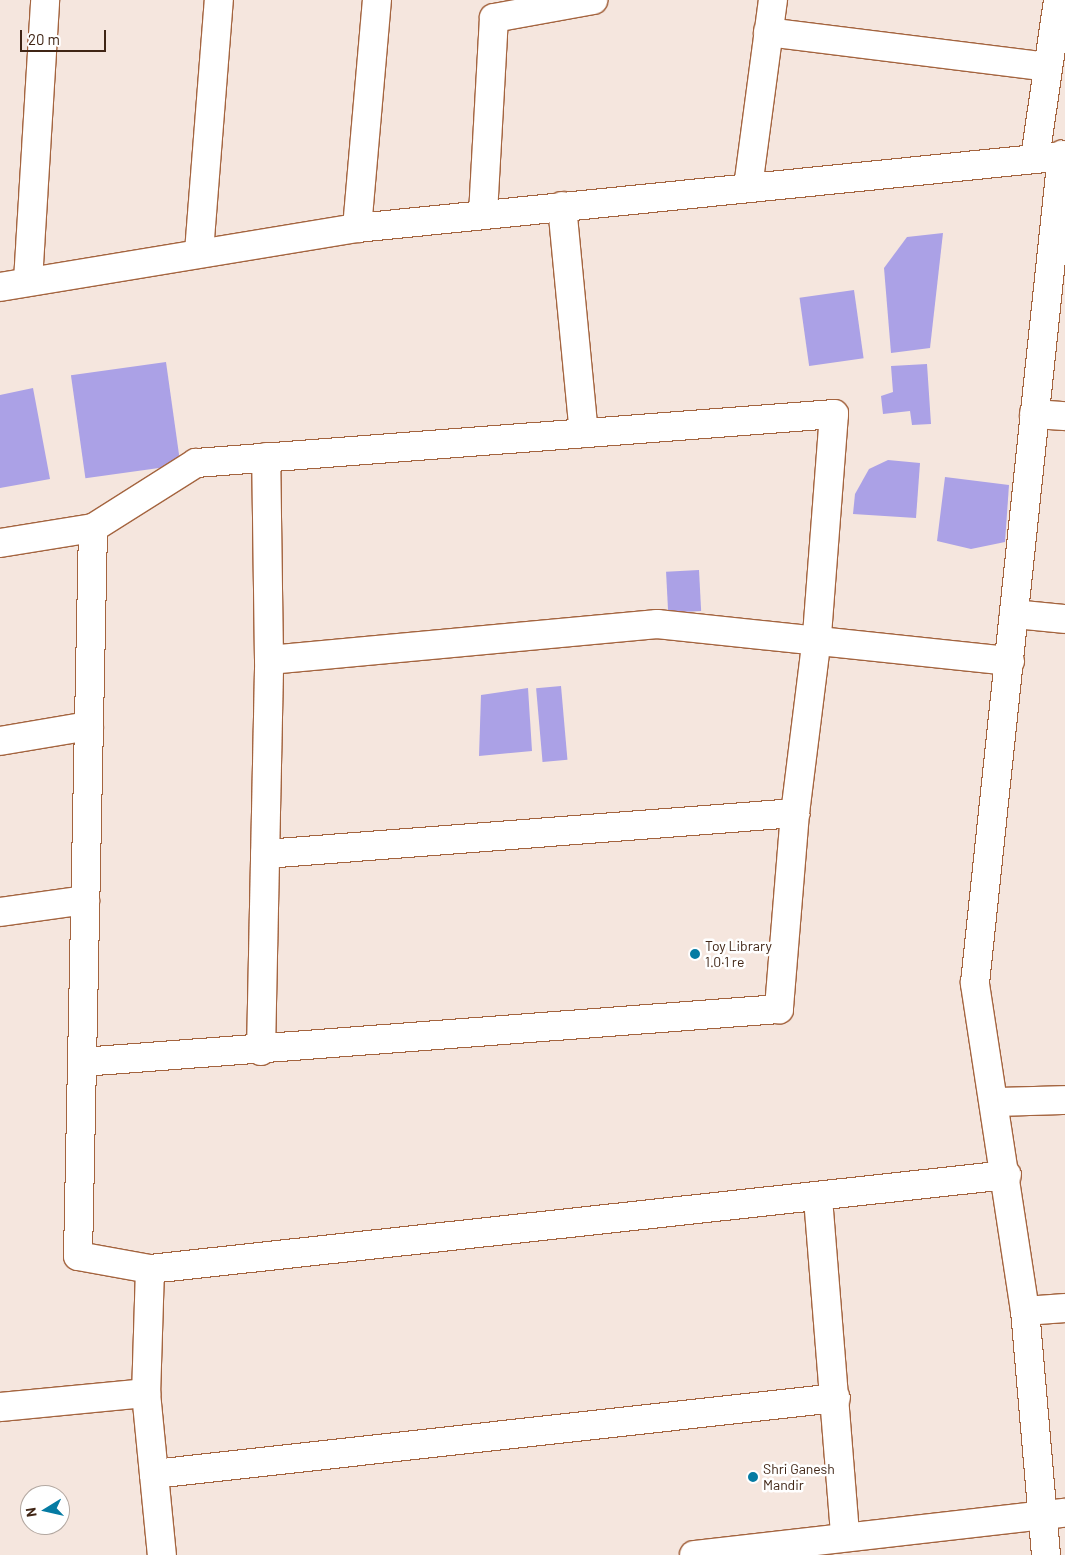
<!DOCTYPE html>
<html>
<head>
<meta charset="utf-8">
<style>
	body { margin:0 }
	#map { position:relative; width:1065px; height:1555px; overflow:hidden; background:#f5e6de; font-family:Barlow,sans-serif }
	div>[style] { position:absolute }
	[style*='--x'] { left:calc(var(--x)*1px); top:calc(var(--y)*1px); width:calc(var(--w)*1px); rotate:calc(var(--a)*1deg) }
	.building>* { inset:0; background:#aba1e6; transform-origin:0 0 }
	.roads { filter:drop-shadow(1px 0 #a4643f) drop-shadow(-1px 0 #a4643f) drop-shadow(0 1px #a4643f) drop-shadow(0 -1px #a4643f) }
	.minor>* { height:28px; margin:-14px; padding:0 14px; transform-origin:14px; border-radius:14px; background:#fff }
	.dots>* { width:14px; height:14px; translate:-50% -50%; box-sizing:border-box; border:2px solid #fff; border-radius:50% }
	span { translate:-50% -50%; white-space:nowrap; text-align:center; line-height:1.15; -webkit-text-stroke:5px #fff; paint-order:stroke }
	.poi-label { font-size:14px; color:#402515 }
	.left { translate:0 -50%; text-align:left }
	.north { position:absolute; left:20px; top:1485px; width:50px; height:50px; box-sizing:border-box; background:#fff; border:1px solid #b3a8a1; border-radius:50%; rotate:261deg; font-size:14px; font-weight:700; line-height:20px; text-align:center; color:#402515 }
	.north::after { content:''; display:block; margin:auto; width:18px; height:22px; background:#057ba3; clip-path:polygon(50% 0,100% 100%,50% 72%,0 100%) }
	.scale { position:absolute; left:20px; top:30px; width:86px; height:22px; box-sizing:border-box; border:2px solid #402515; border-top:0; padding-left:6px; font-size:15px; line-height:18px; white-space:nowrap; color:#402515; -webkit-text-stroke:4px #fff; paint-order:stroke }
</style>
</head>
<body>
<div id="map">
	<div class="building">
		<div style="clip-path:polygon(943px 233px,930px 348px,891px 353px,884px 268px,907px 237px)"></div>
		<div style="left:854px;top:290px;width:69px;height:55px;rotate:82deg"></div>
		<div style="left:166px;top:362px;width:104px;height:96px;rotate:82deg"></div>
		<div style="clip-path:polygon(927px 364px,931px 424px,912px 425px,910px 411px,883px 414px,881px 396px,893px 392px,891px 366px)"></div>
		<div style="clip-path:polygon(33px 388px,50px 479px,0 488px,0 395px)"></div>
		<div style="clip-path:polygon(888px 460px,920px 463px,916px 518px,853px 514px,855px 494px,869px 469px)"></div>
		<div style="clip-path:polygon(945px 477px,1009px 485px,1005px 542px,971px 549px,937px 541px)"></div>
		<div style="left:699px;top:570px;width:41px;height:33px;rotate:87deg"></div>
		<div style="left:561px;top:686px;width:74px;height:25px;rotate:85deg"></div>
		<div style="clip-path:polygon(528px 688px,532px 751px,479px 756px,481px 695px)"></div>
	</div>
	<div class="roads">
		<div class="minor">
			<div style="--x:768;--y:32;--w:282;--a:7.1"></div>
			<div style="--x:1035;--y:158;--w:160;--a:-81.7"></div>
			<div style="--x:748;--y:187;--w:189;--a:-82.4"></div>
			<div style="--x:562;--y:206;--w:228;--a:84.5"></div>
			<div style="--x:483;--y:214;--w:196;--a:-86.8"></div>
			<div style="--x:494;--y:18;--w:101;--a:-10.3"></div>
			<div style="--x:357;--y:228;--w:229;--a:-85"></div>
			<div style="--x:199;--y:252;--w:253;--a:-85.5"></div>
			<div style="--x:28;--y:281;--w:282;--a:-86.5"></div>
			<div style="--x:0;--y:287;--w:362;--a:-9.4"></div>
			<div style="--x:357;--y:228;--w:712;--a:-5.81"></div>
			<div style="--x:1034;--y:414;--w:31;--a:4"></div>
			<div style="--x:93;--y:528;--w:728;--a:91.18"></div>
			<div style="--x:78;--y:1256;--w:73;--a:10.2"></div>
			<div style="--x:150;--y:1269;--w:124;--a:91.8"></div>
			<div style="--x:146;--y:1393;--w:163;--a:84.4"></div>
			<div style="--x:0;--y:543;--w:94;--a:-9.2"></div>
			<div style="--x:93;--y:528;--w:122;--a:-32.3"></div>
			<div style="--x:196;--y:463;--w:640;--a:-4.39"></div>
			<div style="--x:834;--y:414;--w:224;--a:94.4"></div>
			<div style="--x:817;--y:637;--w:177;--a:97.1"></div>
			<div style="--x:795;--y:813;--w:197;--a:94.7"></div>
			<div style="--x:779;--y:1009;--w:699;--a:175.65"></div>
			<div style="--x:1014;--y:614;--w:51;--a:5.6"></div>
			<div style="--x:269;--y:660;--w:390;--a:-5.3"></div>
			<div style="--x:657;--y:624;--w:355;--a:6"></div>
			<div style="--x:0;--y:741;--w:90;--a:-9.6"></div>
			<div style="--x:265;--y:854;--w:532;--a:-4.42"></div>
			<div style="--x:0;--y:912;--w:86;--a:-8"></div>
			<div style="--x:261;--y:1051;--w:391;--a:-88.8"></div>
			<div style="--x:269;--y:660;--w:203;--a:-90.8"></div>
			<div style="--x:994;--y:1102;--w:71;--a:-1.6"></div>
			<div style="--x:818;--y:1198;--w:340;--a:85.4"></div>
			<div style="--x:150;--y:1269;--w:862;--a:-6.26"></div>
			<div style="--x:1025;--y:1311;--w:40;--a:-4.3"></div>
			<div style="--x:0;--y:1407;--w:147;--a:-5.5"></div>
			<div style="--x:154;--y:1474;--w:686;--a:-6.36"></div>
			<div style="--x:694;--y:1555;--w:373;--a:-6.5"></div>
			<div style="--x:1046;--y:1555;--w:245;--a:-94.9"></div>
			<div style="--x:1025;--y:1311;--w:332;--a:-98.7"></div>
			<div style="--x:975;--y:983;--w:833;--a:-84"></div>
		</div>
	</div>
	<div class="dots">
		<div style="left:695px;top:954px;background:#057ba3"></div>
		<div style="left:753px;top:1477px;background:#057ba3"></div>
	</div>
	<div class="poi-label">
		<span class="left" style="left:705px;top:954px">Toy Library<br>1.0·1 re</span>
		<span class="left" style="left:763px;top:1477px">Shri Ganesh<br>Mandir</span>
	</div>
	<div class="north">N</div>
	<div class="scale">20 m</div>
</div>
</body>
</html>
